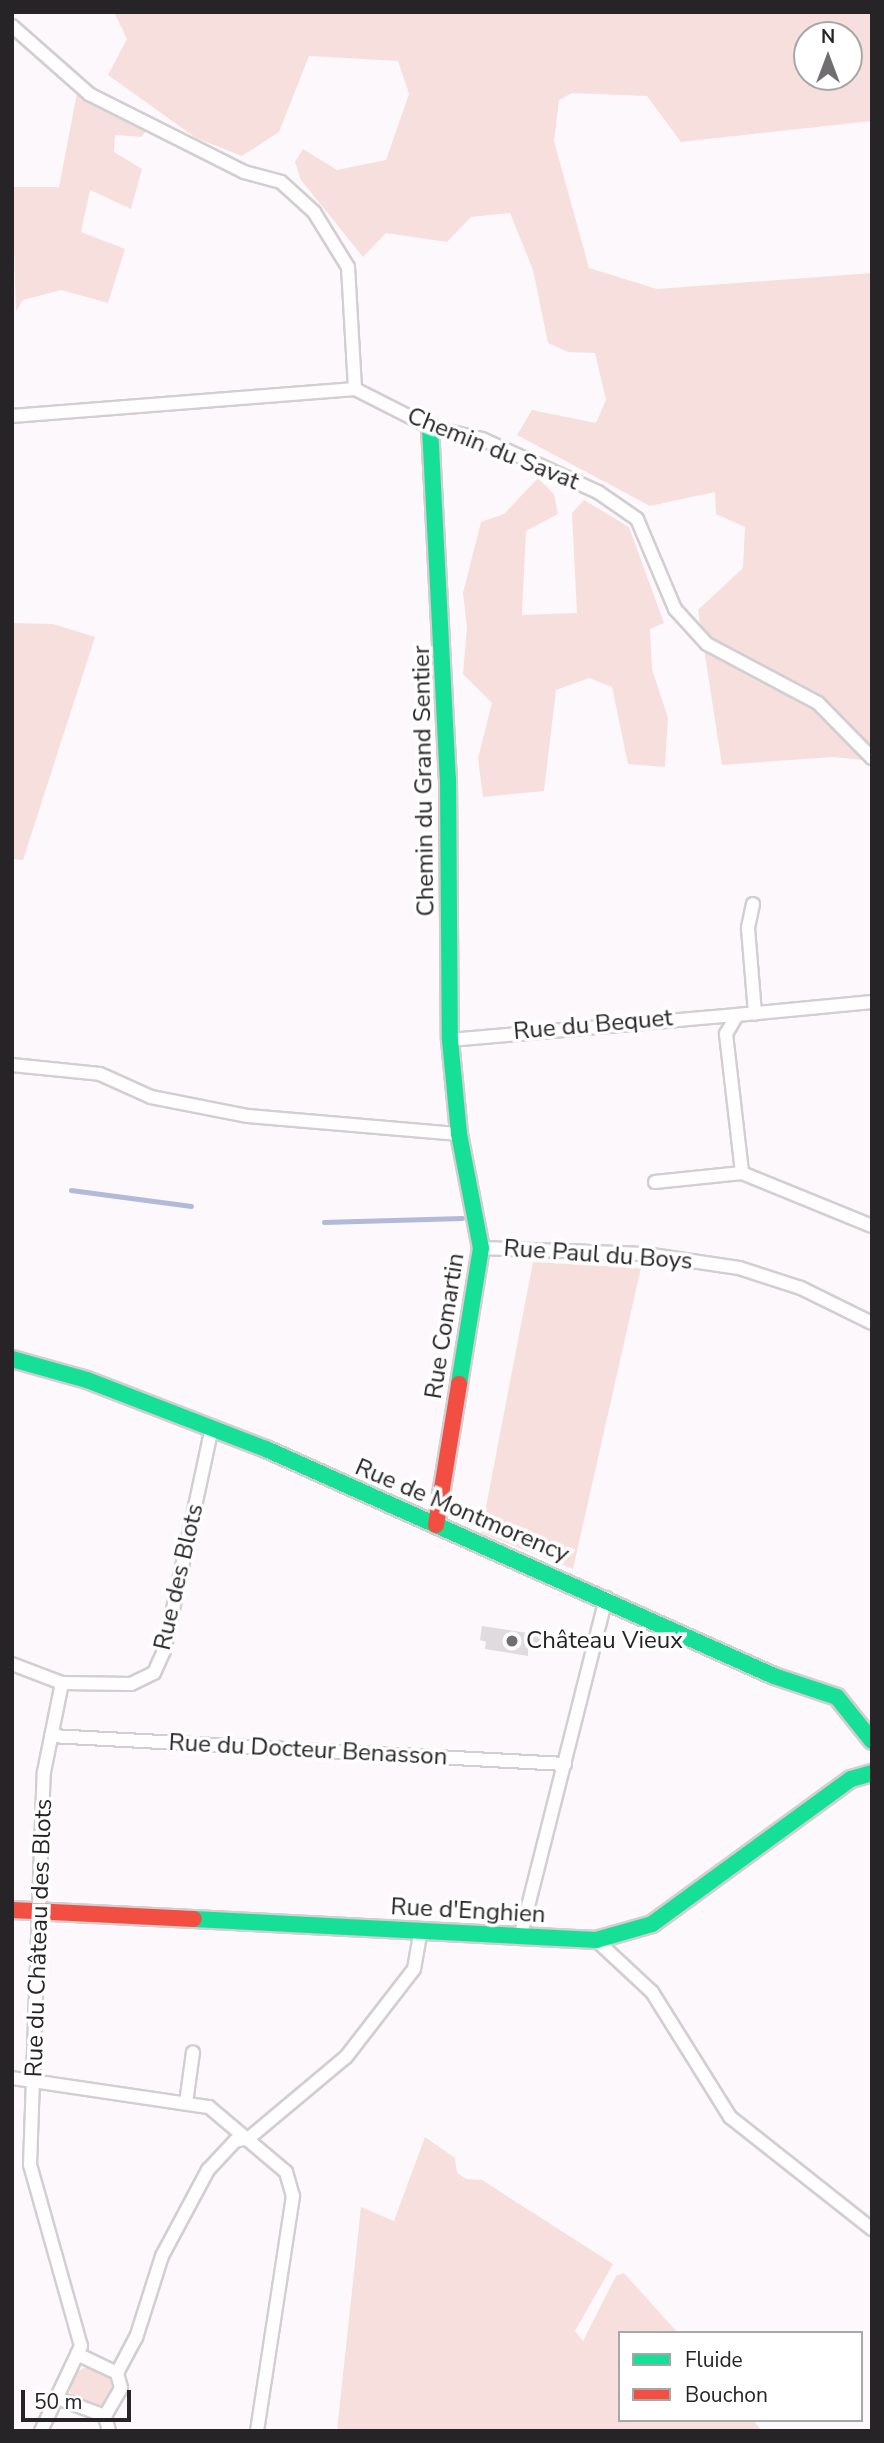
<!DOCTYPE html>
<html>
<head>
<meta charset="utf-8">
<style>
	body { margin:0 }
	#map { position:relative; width:884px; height:2443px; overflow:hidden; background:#fdf8fc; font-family:"Nunito Sans",sans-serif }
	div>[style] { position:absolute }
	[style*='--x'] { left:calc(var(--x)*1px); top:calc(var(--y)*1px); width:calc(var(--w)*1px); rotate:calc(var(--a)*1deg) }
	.green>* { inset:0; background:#f6dfdd }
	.round { border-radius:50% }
	.stream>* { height:4.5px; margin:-2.25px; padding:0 2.25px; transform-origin:2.25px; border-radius:2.25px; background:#b1bad9 }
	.building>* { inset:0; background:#dfdbde }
	.roads { filter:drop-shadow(2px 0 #d2ced1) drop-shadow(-2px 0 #d2ced1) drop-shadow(0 2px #d2ced1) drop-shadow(0 -2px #d2ced1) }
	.street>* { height:12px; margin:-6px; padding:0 6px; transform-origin:6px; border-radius:6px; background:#fffeff }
	.fast>* { height:16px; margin:-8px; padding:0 8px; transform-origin:8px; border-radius:8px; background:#16e098 }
	.jam>* { height:16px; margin:-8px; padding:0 8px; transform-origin:8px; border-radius:8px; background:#f24e42 }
	.dots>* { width:19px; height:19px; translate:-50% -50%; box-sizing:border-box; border:4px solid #fff; border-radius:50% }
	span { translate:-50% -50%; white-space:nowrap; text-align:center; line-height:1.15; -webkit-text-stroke:7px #fff; paint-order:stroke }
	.street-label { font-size:24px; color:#262426 }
	.poi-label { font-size:24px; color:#262426 }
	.left { translate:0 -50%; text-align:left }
	.frame { position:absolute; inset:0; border:14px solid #262426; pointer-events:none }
	.legend { position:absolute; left:618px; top:2331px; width:245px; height:91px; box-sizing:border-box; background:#fff; border:2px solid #a8a7a8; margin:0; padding:9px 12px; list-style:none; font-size:21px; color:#262426 }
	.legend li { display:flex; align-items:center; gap:14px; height:35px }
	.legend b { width:35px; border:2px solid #a8a7a8 }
	.north { position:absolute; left:793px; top:21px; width:70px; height:70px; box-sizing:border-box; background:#fff; border:2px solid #a8a7a8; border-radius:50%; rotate:0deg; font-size:19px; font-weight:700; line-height:28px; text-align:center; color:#262426 }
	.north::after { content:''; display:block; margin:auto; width:24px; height:32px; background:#716e71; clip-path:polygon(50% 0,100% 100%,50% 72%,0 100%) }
	.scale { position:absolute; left:21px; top:2390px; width:110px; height:32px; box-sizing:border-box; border:4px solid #262426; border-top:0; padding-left:9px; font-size:21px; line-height:24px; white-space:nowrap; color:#262426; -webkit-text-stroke:5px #fff; paint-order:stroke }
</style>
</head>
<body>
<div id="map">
	<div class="green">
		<div style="clip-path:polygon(evenodd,114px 12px,872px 12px,872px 121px,681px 142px,647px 96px,572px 93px,559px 100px,554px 141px,589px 268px,657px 289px,872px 273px,872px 761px,833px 757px,722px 765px,698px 610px,743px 568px,745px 527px,716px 514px,715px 492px,650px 506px,517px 435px,532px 410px,596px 423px,606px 400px,595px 353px,568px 352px,548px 343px,533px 270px,510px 213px,471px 217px,447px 242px,386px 233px,363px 257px,301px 180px,295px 162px,303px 149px,337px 170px,386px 160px,409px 94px,398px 61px,309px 56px,279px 132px,242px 156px,196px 138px,108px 75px,127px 39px,114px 12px,807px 35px,849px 35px,849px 77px,807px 77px,807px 35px)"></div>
		<div style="clip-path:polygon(77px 93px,147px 130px,141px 137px,115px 135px,114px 152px,142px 169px,131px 209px,90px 190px,81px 232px,125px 249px,108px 303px,61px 290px,23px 300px,16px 311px,12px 187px,59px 187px)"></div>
		<div style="clip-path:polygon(538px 478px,554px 494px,558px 514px,526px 531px,522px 615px,577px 613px,572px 513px,584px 500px,629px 527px,664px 623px,650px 629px,652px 669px,668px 718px,665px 767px,628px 764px,612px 687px,589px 678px,556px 690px,544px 791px,483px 797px,478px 758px,492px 703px,463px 674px,467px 627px,463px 593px,481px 522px,504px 514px)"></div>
		<div style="clip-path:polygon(12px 623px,53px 624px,95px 637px,23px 860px,12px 859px)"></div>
		<div style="clip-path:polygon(533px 1262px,641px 1268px,573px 1569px,481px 1533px)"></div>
		<div style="clip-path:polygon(425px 2137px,455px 2158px,457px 2173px,466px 2179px,482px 2180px,613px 2264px,575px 2331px,583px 2341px,616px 2276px,624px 2273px,678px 2333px,620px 2333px,620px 2420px,753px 2420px,761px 2430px,337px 2431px,361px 2207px,394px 2221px)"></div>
		<div class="round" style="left:70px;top:2367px;width:42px;height:42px"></div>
	</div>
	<div class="stream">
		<div style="--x:71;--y:1190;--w:121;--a:7.6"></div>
		<div style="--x:324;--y:1222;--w:138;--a:-1.7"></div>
	</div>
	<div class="building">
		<div style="clip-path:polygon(482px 1626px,541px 1635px,539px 1650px,528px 1649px,528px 1656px,485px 1649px,486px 1642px,480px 1640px)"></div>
	</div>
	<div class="roads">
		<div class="street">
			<div style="--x:12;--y:26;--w:103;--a:41.4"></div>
			<div style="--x:89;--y:94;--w:174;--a:26.7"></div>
			<div style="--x:244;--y:172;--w:38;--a:15"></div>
			<div style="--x:281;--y:182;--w:45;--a:42.3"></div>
			<div style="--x:314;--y:212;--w:65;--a:58.3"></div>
			<div style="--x:348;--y:267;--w:122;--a:86.7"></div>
			<div style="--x:355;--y:389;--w:84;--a:26.9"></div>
			<div style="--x:430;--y:427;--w:53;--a:13"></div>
			<div style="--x:482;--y:439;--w:128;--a:24.6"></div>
			<div style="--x:598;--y:492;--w:47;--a:34.7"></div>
			<div style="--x:637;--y:519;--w:98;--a:67.1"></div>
			<div style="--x:675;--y:609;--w:47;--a:47.6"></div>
			<div style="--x:707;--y:644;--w:126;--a:28"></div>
			<div style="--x:818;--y:703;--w:77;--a:45.5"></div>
			<div style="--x:12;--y:416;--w:344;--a:-4.5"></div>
			<div style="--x:753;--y:904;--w:25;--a:102"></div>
			<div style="--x:748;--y:928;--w:86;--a:85.3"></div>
			<div style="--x:872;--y:1002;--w:136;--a:174.5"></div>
			<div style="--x:737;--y:1015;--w:22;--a:120"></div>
			<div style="--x:726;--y:1034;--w:140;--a:83.4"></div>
			<div style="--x:742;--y:1173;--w:140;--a:22.2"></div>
			<div style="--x:450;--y:1040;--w:288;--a:-5"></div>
			<div style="--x:12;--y:1065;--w:88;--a:5.8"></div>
			<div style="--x:100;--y:1074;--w:56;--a:24.3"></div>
			<div style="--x:151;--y:1097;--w:99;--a:11.1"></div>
			<div style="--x:248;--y:1116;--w:212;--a:4.9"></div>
			<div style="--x:655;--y:1182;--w:87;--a:-5.9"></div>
			<div style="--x:481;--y:1248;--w:164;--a:2.1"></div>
			<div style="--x:645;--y:1254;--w:95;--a:8.5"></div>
			<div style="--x:739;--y:1268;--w:65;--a:17.9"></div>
			<div style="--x:801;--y:1288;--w:79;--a:26.2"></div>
			<div style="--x:12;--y:1664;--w:53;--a:20.8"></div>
			<div style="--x:62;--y:1683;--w:69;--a:0.8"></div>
			<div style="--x:131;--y:1684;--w:25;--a:-26"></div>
			<div style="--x:154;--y:1673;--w:24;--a:-66"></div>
			<div style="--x:164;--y:1651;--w:228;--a:-77.9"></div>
			<div style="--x:51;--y:1736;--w:515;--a:3.12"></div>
			<div style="--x:520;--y:1938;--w:351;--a:-75.8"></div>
			<div style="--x:596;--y:1940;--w:76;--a:42.9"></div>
			<div style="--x:652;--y:1992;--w:147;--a:58"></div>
			<div style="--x:730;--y:2117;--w:181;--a:38.3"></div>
			<div style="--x:12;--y:2078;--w:199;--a:8.4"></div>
			<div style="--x:209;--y:2107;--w:101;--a:40.2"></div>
			<div style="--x:286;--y:2172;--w:25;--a:74"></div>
			<div style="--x:293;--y:2196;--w:238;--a:98.7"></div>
			<div style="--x:186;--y:2103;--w:51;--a:-82.2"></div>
			<div style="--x:77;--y:2354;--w:44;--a:25.4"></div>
			<div style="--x:57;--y:2398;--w:51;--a:20.6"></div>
			<div style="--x:41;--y:2431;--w:94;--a:-64.8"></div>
			<div style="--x:81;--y:2346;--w:188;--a:-105.7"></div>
			<div style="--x:30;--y:2165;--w:393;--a:-88"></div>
			<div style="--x:44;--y:1772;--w:91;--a:-78.6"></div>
			<div style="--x:109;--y:2431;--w:16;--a:-105"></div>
			<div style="--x:105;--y:2416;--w:32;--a:-60"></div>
			<div style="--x:121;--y:2388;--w:16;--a:-105"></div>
			<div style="--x:117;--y:2373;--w:40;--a:-62"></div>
			<div style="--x:136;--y:2338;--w:86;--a:-72.4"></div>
			<div style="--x:162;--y:2256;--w:98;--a:-61.9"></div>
			<div style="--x:208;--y:2170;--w:40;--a:-47"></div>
			<div style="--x:235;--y:2141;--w:14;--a:-12"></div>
			<div style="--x:249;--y:2138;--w:126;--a:-39.9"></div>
			<div style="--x:346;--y:2057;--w:111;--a:-52.3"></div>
			<div style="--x:414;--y:1969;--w:39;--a:-80"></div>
		</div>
		<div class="fast">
			<div style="--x:430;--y:427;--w:352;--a:87.1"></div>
			<div style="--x:448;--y:779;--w:261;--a:89.6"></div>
			<div style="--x:450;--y:1040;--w:94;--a:84.5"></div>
			<div style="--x:459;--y:1134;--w:116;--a:79.1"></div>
			<div style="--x:481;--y:1248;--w:138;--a:99.2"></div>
			<div style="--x:12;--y:1359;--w:78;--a:15.6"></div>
			<div style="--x:87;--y:1380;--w:192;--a:21.1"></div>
			<div style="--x:266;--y:1449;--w:556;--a:24.08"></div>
			<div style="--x:774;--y:1676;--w:66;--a:18.4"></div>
			<div style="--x:837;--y:1697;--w:56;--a:51.5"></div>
			<div style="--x:194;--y:1919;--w:403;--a:3"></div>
			<div style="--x:596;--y:1940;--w:58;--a:-15.9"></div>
			<div style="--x:652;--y:1924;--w:246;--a:-36.1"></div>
			<div style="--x:851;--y:1779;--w:22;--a:-16"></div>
		</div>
		<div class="jam">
			<div style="--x:436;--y:1525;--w:143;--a:-80.7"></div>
			<div style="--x:12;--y:1910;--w:182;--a:2.8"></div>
		</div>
	</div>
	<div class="dots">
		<div style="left:512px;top:1641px;background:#716e71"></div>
	</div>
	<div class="street-label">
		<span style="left:493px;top:449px;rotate:22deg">Chemin du Savat</span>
		<span style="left:424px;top:781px;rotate:-91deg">Chemin du Grand Sentier</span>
		<span style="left:593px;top:1025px;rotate:-5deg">Rue du Bequet</span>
		<span style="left:598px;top:1255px;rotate:4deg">Rue Paul du Boys</span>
		<span style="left:445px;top:1326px;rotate:-81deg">Rue Comartin</span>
		<span style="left:462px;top:1511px;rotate:23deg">Rue de Montmorency</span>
		<span style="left:179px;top:1577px;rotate:-77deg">Rue des Blots</span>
		<span style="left:308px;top:1750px;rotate:3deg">Rue du Docteur Benasson</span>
		<span style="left:468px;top:1911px;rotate:3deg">Rue d'Enghien</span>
		<span style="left:39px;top:1938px;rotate:-88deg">Rue du Château des Blots</span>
	</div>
	<div class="poi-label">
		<span class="left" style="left:526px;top:1641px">Château Vieux</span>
	</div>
	<div class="frame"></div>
	<ul class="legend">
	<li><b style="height:9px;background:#16e098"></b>Fluide</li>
	<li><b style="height:9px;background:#f24e42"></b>Bouchon</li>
	</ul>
	<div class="north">N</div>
	<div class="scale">50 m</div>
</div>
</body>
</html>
